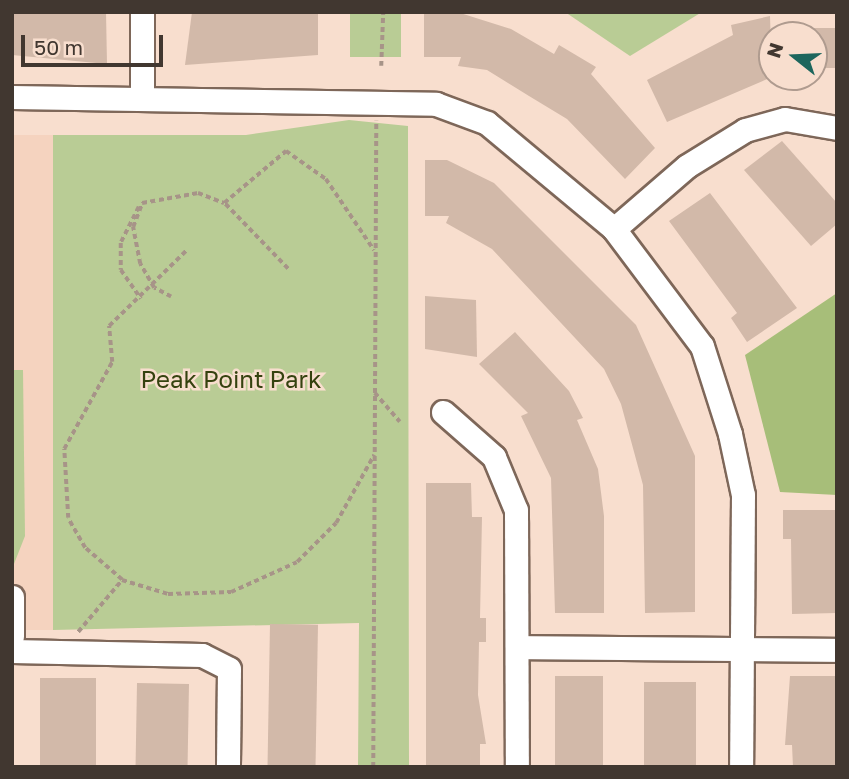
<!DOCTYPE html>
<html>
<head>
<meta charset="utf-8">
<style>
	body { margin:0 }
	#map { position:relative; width:849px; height:779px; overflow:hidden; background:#f8dece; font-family:"Golos Text",sans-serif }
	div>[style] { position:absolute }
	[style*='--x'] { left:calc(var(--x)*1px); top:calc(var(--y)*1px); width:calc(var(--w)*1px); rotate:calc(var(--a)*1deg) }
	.built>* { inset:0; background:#f5d3bf; transform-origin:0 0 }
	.green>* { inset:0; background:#b9cc95; transform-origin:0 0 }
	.forest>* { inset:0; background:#a7be79 }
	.building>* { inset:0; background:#d2b9a9; transform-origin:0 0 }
	.path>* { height:3.5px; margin-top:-1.75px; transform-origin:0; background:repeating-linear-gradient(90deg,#a79488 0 5px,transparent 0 8.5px) }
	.roads { filter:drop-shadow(2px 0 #7e6759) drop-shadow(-2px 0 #7e6759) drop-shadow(0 2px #7e6759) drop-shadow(0 -2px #7e6759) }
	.minor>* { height:23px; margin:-11.5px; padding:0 11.5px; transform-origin:11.5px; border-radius:11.5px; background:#fff }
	span { translate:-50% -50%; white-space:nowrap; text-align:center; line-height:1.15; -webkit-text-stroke:5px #f8dece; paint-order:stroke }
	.park-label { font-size:24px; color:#35420f }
	.frame { position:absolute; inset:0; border:14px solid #413730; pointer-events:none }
	.north { position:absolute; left:758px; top:21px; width:70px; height:70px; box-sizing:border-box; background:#f8dece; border:2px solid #af9b8f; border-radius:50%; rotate:288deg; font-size:19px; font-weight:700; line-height:28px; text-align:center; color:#413730 }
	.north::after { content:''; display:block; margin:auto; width:24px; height:32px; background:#1d665d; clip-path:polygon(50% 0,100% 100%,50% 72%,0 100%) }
	.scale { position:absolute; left:21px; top:35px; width:142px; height:32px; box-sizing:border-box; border:4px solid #413730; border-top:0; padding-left:9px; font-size:21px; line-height:24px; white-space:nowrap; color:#413730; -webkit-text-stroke:5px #f8dece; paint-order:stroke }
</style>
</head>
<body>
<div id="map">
	<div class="built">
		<div style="left:12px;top:135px;width:41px;height:495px"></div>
	</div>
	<div class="green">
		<div style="left:350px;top:12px;width:51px;height:45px"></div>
		<div style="clip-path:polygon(565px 12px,702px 12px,630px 56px)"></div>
		<div style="clip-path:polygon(349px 120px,408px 126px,409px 767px,358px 767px,359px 623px,53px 630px,53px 135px,246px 135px)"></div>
		<div style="clip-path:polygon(12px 370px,23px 370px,25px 536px,12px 569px)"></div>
	</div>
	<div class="forest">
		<div style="clip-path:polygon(837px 293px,837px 495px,780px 492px,745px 355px)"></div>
	</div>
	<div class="building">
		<div style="clip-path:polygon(12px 12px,106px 12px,107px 64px,12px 55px)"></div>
		<div style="clip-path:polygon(192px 12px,318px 12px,318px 55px,185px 65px)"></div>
		<div style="clip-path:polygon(424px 12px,457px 12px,511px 29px,554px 54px,559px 45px,596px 67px,591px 74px,655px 148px,625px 179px,567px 119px,529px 96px,487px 70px,458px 66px,461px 57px,424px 57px)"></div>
		<div style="clip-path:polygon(770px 16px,772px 77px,667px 122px,647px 80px,733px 35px,731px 25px)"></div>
		<div style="left:837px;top:28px;width:40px;height:23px;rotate:90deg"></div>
		<div style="clip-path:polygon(782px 141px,837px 203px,837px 224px,811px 246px,744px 170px)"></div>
		<div style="clip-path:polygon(425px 160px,447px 160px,494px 183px,636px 325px,695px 456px,695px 612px,645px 613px,643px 485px,621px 404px,604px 369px,492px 249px,446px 223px,449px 216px,425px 216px)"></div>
		<div style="clip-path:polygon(710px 193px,797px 308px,747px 342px,731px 318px,737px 313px,669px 221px)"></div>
		<div style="clip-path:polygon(425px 296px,476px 300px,477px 357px,425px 349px)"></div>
		<div style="clip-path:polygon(515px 332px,569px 391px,583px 418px,577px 420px,598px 469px,604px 516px,604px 613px,555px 613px,551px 478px,521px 416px,528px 413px,479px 364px)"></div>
		<div style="clip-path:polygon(426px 483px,471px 483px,472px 517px,482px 517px,480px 618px,486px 618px,486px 642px,479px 642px,478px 695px,486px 744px,480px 744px,480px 767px,426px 767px)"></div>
		<div style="clip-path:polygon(783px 510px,837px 510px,837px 613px,792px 614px,791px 539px,783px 539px)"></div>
		<div style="left:270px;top:624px;width:48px;height:143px;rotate:1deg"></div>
		<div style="left:603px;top:676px;width:91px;height:48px;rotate:90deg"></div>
		<div style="clip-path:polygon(790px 676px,837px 676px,837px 767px,793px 767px,792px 745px,785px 745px)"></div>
		<div style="left:40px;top:678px;width:56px;height:89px"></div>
		<div style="left:644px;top:682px;width:52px;height:85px"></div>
		<div style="left:137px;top:683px;width:52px;height:84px;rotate:1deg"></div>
	</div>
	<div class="path">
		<div style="--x:381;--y:66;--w:54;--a:-87.9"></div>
		<div style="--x:139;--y:207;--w:40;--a:116.6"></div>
		<div style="--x:121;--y:243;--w:27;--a:90"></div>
		<div style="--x:121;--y:270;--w:35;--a:55"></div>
		<div style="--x:288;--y:269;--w:92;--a:-134.1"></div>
		<div style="--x:224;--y:203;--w:81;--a:-40"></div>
		<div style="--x:286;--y:151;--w:49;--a:35"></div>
		<div style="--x:326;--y:179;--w:86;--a:55.9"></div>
		<div style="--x:171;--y:297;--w:19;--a:-152"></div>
		<div style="--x:154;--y:288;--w:28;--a:-120"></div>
		<div style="--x:140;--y:264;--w:38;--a:-101"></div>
		<div style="--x:133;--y:227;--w:26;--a:-69"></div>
		<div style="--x:142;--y:203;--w:57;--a:-10.1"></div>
		<div style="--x:198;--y:193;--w:28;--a:21"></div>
		<div style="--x:375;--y:393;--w:38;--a:49"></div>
		<div style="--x:122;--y:580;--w:48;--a:16.9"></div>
		<div style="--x:168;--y:594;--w:63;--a:-1.8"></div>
		<div style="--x:231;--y:592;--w:72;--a:-24.4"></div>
		<div style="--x:297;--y:562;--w:55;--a:-45"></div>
		<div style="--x:336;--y:523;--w:78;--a:-60.8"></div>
		<div style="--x:78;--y:632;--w:68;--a:-49.8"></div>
		<div style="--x:122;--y:580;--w:49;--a:-139.1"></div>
		<div style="--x:85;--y:548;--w:34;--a:-120"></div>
		<div style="--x:68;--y:518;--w:69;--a:-93.3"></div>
		<div style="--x:64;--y:449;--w:99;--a:-61.1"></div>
		<div style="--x:112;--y:362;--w:36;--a:-95"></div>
		<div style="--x:109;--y:326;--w:109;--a:-44.3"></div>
		<div style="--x:373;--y:767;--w:646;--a:-89.73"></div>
	</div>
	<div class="roads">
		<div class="minor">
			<div style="--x:142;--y:95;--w:83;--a:-90"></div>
			<div style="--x:12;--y:97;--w:424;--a:0.9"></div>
			<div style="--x:436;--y:104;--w:54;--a:20.4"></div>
			<div style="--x:487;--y:123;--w:165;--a:39.8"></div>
			<div style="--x:614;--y:229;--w:146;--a:53.1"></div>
			<div style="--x:702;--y:346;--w:92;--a:72.3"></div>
			<div style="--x:730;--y:434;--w:62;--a:78"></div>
			<div style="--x:743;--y:495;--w:272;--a:90.4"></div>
			<div style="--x:614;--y:229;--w:96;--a:-40.8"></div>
			<div style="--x:687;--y:166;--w:68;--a:-31.8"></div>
			<div style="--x:745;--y:130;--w:41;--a:-15.4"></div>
			<div style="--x:785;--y:119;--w:53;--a:9.8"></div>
			<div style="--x:443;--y:412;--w:68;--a:41.4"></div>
			<div style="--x:494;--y:457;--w:57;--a:67.5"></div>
			<div style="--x:516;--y:510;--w:257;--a:89.8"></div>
			<div style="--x:12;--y:597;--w:39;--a:90"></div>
			<div style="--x:518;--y:647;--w:319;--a:0.5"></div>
			<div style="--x:12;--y:651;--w:190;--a:1.2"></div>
			<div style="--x:202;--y:655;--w:30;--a:27"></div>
			<div style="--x:229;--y:669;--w:98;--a:90.6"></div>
		</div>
	</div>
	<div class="park-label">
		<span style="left:231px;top:379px">Peak Point Park</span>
	</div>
	<div class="frame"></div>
	<div class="north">N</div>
	<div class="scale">50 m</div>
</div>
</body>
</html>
